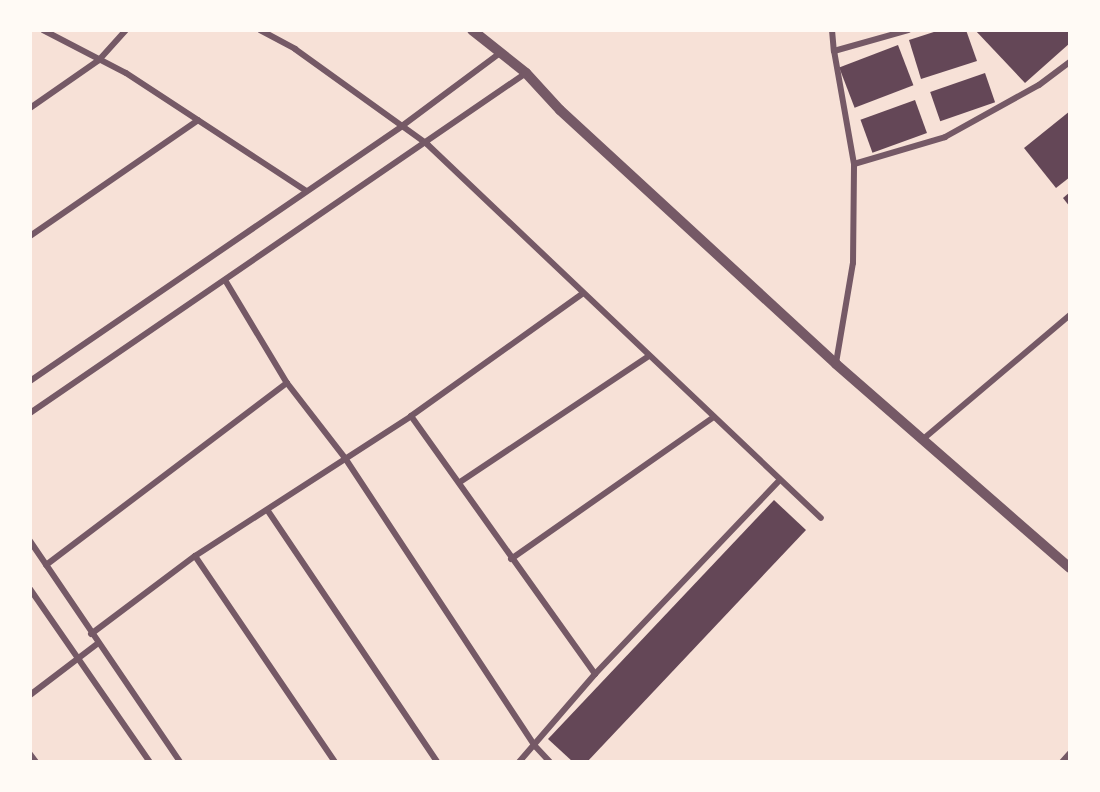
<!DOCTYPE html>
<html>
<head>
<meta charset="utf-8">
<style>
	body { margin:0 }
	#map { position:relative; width:1100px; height:792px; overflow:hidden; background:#f7e1d7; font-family:"PT Sans",sans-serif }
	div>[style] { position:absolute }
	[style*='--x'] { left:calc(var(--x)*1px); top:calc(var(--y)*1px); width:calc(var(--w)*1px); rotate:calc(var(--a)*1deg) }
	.building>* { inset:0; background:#644757; transform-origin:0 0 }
	.minor>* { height:6px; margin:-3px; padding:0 3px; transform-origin:3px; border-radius:3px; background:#755966 }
	.tertiary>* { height:10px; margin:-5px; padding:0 5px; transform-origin:5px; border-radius:5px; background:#755966 }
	span { translate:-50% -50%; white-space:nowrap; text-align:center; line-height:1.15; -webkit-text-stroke:6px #fffaf5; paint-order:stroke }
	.frame { position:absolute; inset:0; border:32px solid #fffaf5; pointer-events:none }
</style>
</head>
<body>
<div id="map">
	<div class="building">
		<div style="clip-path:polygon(940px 30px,966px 30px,977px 61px,921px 79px,909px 40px)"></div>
		<div style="clip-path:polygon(975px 30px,1070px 30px,1070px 43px,1025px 83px)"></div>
		<div style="left:898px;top:45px;width:43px;height:63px;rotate:69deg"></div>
		<div style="left:985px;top:73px;width:31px;height:58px;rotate:71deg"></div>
		<div style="left:915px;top:100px;width:35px;height:58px;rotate:70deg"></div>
		<div style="clip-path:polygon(1070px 111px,1070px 177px,1056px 188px,1024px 148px)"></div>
		<div style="clip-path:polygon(1070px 192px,1070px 207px,1063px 198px)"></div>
		<div style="clip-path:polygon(774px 500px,806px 530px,587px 762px,573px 762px,548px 739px)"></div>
	</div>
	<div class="minor">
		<div style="--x:43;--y:30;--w:93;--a:27.4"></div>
		<div style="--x:126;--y:73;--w:215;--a:33.2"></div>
		<div style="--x:260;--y:30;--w:40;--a:28"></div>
		<div style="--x:295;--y:49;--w:163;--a:35.7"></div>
		<div style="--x:427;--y:144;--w:543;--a:43.51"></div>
		<div style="--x:832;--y:30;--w:21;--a:85"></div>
		<div style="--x:30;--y:108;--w:84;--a:-34.8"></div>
		<div style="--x:99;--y:60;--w:40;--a:-48"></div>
		<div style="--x:854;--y:164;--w:95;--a:-16.5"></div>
		<div style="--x:945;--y:137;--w:107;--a:-29"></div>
		<div style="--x:1039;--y:85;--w:39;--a:-37"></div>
		<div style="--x:30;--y:236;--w:204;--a:-34.6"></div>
		<div style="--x:225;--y:280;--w:120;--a:59"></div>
		<div style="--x:287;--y:383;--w:95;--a:52.3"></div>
		<div style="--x:345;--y:458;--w:345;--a:56.6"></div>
		<div style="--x:535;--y:746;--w:22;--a:47"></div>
		<div style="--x:836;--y:363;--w:101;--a:-80.4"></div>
		<div style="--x:853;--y:263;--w:99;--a:-89.4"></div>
		<div style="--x:854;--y:164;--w:115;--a:-100"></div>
		<div style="--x:834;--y:51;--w:77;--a:-15.8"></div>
		<div style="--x:30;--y:381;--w:451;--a:-34.4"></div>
		<div style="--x:402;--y:126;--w:122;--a:-36.7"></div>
		<div style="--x:30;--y:413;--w:601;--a:-34.43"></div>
		<div style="--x:411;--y:416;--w:317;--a:54.5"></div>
		<div style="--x:922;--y:440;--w:194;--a:-40.2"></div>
		<div style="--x:460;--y:482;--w:227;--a:-33.7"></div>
		<div style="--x:268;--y:511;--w:303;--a:56"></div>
		<div style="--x:30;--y:541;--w:267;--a:55.8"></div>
		<div style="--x:195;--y:556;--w:249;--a:55.8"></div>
		<div style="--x:511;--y:559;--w:246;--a:-35"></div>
		<div style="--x:46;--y:565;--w:302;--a:-37.1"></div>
		<div style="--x:30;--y:589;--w:211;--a:55.3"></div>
		<div style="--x:91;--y:634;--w:130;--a:-36.9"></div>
		<div style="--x:195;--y:556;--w:257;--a:-32.9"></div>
		<div style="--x:411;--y:416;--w:210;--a:-35.5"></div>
		<div style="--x:30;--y:695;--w:84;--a:-37.3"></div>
		<div style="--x:30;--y:754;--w:10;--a:53"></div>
		<div style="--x:519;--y:762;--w:116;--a:-49.2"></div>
		<div style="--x:595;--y:674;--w:267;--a:-46.4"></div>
		<div style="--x:1062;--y:762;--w:12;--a:-48"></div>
	</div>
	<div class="tertiary">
		<div style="--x:472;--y:30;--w:69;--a:38.5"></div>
		<div style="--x:526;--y:73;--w:50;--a:47.4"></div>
		<div style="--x:560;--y:110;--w:375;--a:42.6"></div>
		<div style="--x:836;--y:364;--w:310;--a:41.1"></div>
	</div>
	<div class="frame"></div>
</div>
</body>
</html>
